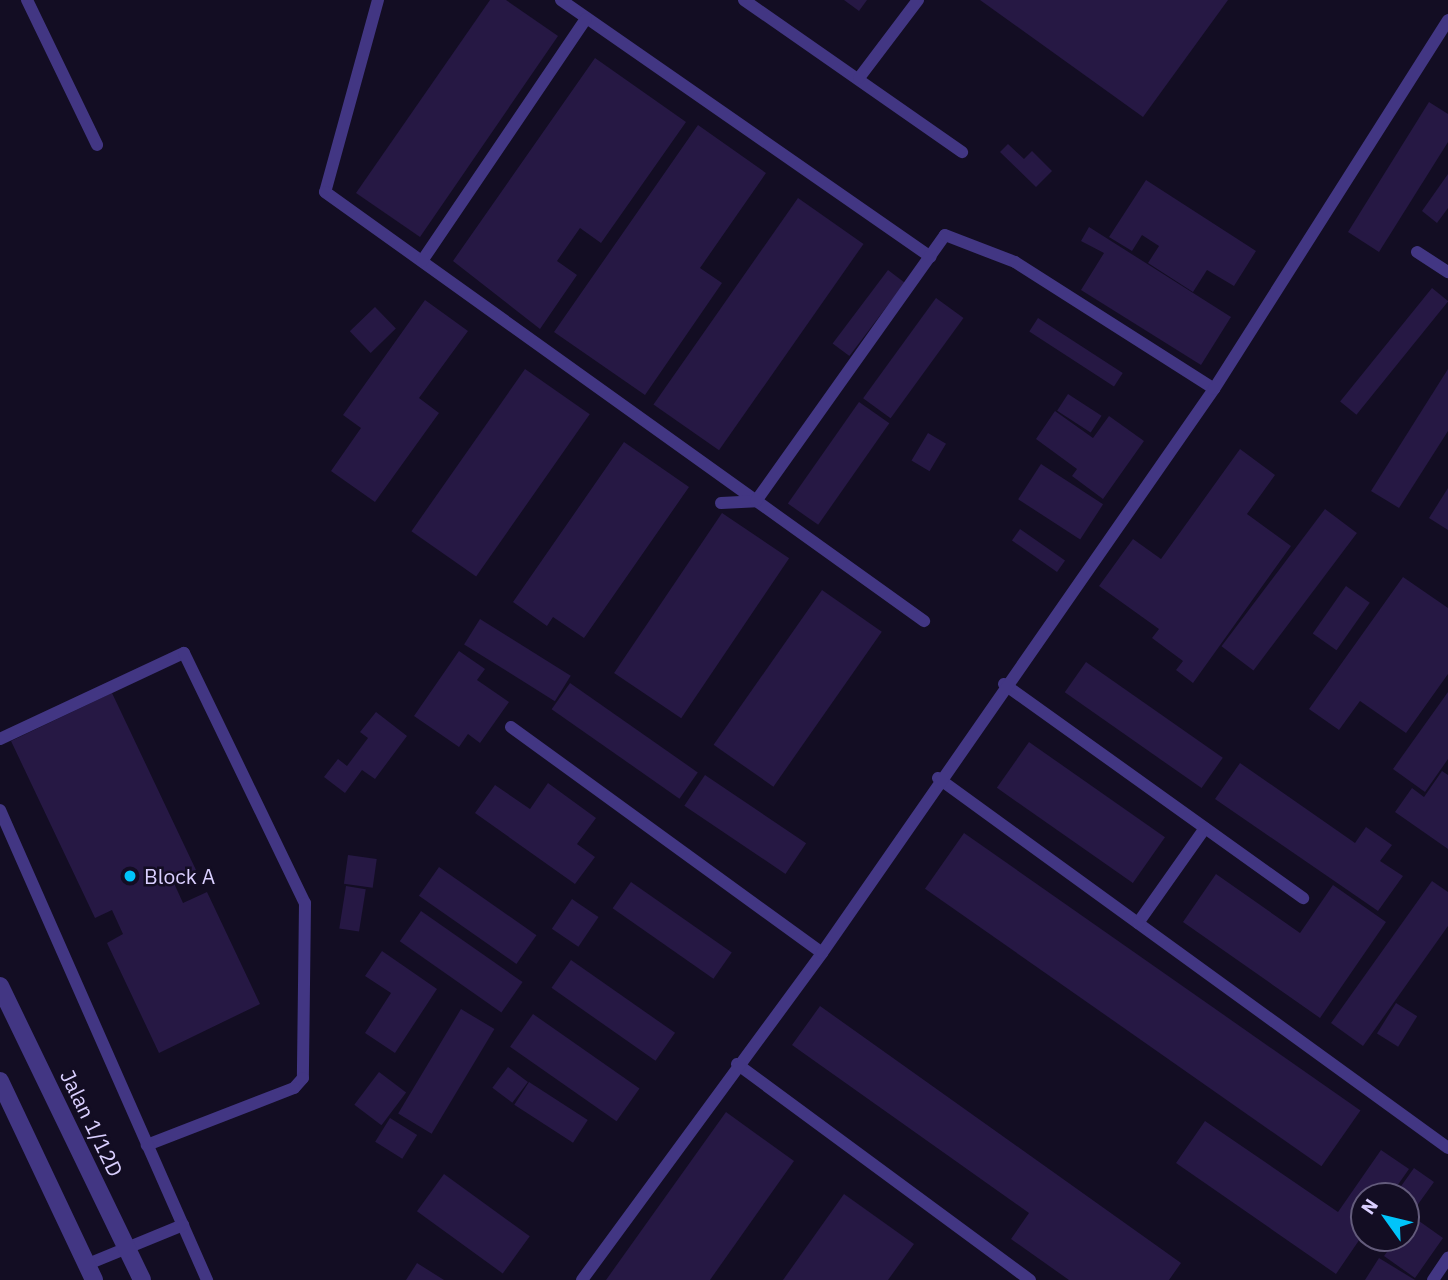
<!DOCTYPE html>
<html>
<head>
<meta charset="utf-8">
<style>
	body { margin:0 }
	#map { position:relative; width:1448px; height:1280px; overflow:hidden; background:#130d23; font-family:"IBM Plex Sans",sans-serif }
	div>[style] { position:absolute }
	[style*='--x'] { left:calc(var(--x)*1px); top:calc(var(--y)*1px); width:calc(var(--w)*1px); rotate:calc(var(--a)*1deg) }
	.building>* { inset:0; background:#261844; transform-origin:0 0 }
	.service>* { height:12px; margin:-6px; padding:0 6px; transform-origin:6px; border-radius:6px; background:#423683 }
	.minor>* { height:18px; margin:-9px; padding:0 9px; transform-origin:9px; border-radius:9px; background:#423683 }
	.dots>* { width:19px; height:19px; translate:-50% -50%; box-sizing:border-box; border:4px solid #130d23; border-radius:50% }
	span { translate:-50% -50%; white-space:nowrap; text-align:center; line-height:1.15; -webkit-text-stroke:5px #130d23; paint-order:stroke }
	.poi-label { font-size:21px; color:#dacfff }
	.left { translate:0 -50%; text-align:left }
	.street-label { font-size:21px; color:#dacfff }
	.north { position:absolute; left:1350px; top:1182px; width:70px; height:70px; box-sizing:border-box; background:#130d23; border:2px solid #635b7b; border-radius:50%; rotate:304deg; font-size:19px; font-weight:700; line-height:28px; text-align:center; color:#dacfff }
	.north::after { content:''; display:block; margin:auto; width:24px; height:32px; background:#00c4fa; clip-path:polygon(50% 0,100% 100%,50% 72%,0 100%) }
</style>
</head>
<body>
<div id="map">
	<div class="building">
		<div style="clip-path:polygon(490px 0,506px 0,558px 36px,420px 237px,356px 193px)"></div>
		<div style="clip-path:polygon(844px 0,867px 0,859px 11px)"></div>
		<div style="clip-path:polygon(980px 0,1228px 0,1143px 117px)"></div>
		<div style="clip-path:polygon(595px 58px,686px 122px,601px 243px,580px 228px,557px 261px,577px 275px,540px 329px,453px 261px)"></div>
		<div style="clip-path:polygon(1429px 102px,1448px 114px,1448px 142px,1379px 252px,1348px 232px)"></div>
		<div style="clip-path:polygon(698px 125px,766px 173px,700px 268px,722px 283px,645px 395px,554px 332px)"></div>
		<div style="clip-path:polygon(1008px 144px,1024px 159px,1032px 151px,1052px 171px,1036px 187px,1000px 152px)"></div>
		<div style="clip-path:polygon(1448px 174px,1448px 208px,1437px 223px,1422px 211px)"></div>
		<div style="clip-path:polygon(1146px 180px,1256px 251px,1234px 286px,1207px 270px,1193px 292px,1148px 263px,1159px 246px,1142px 235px,1132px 251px,1109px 237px)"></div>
		<div style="left:798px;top:198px;width:80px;height:252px;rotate:35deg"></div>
		<div style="clip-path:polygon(1089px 227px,1231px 317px,1201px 365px,1081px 290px,1104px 253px,1081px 241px)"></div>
		<div style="left:888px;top:270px;width:21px;height:92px;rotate:37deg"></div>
		<div style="left:1432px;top:288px;width:21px;height:146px;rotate:39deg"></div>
		<div style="left:936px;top:298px;width:34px;height:124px;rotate:36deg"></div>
		<div style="clip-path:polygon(425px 300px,468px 331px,419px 398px,439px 413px,375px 502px,331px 471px,361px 428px,343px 415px)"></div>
		<div style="left:375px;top:307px;width:30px;height:35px;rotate:46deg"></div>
		<div style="left:1038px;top:318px;width:101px;height:16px;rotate:33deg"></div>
		<div style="left:525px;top:369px;width:79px;height:198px;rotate:35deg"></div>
		<div style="clip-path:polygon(1448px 369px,1448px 431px,1399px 508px,1371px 491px)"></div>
		<div style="left:1068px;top:394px;width:40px;height:20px;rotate:33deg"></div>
		<div style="left:859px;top:402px;width:37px;height:124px;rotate:35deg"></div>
		<div style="clip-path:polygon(1055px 411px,1093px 438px,1109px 416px,1144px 441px,1103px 499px,1072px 476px,1077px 469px,1036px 439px)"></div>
		<div style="left:928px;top:433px;width:21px;height:32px;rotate:31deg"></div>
		<div style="clip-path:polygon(624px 442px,689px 487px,584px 638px,553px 617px,547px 626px,513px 602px)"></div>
		<div style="clip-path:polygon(1240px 449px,1275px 475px,1247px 514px,1291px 546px,1193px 683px,1176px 670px,1183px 661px,1152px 638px,1159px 629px,1099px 586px,1133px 539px,1161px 559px)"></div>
		<div style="left:1041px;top:464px;width:74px;height:42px;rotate:33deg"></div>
		<div style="clip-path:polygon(1448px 488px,1448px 530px,1429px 518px)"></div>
		<div style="left:1325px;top:509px;width:40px;height:172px;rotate:37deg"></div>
		<div style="left:722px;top:513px;width:81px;height:193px;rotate:34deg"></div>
		<div style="left:1020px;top:529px;width:55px;height:14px;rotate:35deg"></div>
		<div style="clip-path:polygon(1403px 577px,1448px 608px,1448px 674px,1406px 733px,1360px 701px,1339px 730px,1309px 709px)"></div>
		<div style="left:1346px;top:586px;width:29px;height:58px;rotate:35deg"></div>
		<div style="left:822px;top:590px;width:73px;height:189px;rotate:35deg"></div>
		<div style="left:480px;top:619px;width:107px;height:30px;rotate:32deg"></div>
		<div style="clip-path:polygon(459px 651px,485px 669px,477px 680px,509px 702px,480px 743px,468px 734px,459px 747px,414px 716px)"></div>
		<div style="left:1086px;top:662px;width:167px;height:37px;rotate:35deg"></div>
		<div style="left:570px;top:683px;width:156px;height:32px;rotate:35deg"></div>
		<div style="clip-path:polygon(1448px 692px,1448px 759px,1425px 792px,1393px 769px)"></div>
		<div style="clip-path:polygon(112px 693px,196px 870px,173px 881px,183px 903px,207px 892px,260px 1004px,159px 1053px,107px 943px,123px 934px,112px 910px,95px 918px,11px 741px)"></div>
		<div style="clip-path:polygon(376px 712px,407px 736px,375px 779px,362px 770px,345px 793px,324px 777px,338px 759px,347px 766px,368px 738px,360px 732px)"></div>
		<div style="left:1029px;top:742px;width:166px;height:56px;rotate:35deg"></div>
		<div style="clip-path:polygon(1240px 763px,1355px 843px,1366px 827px,1392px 845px,1380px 861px,1403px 876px,1378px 911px,1215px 799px)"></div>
		<div style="clip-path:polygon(1442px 771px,1448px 775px,1448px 849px,1395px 812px,1412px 788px,1424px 797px)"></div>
		<div style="left:705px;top:775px;width:122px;height:37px;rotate:34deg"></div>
		<div style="clip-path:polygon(548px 783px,596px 818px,577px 844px,595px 857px,575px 884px,475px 813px,495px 785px,530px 809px)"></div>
		<div style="left:964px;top:833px;width:484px;height:68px;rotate:35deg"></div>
		<div style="left:348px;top:855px;width:29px;height:29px;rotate:8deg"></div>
		<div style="left:439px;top:867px;width:119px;height:35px;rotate:35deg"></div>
		<div style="clip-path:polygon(1216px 874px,1300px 933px,1333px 885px,1386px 922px,1320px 1018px,1183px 922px)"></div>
		<div style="clip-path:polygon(1432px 881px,1448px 892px,1448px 926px,1363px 1046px,1331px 1023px)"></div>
		<div style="left:631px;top:882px;width:123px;height:32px;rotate:35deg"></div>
		<div style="left:346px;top:886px;width:20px;height:43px;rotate:9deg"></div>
		<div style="left:572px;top:899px;width:32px;height:36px;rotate:34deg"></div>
		<div style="left:421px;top:911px;width:124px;height:37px;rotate:35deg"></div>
		<div style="clip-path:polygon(382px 951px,437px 989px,395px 1053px,365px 1033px,391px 993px,365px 976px)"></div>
		<div style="left:571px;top:960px;width:127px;height:34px;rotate:35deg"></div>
		<div style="left:1396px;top:1003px;width:25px;height:36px;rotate:32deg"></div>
		<div style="clip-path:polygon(820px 1006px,1181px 1263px,1169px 1280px,1069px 1280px,1011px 1239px,1029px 1213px,792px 1045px)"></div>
		<div style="left:461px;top:1009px;width:39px;height:122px;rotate:31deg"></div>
		<div style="left:533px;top:1014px;width:130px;height:40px;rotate:35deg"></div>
		<div style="left:508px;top:1067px;width:25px;height:26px;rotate:37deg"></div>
		<div style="left:379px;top:1072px;width:34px;height:41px;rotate:37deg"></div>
		<div style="left:529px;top:1082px;width:70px;height:27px;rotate:33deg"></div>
		<div style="clip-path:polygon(726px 1112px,794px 1161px,710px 1280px,606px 1280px)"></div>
		<div style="left:390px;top:1118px;width:32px;height:28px;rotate:32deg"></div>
		<div style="clip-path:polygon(1205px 1121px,1338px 1212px,1381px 1150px,1409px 1169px,1390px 1196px,1364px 1196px,1364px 1233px,1336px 1274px,1176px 1163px)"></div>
		<div style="clip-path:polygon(1414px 1168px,1434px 1182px,1406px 1221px,1406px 1196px,1394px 1196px)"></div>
		<div style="left:444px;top:1174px;width:106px;height:46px;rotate:36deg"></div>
		<div style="clip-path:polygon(844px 1194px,914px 1244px,888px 1280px,783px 1280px)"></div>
		<div style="clip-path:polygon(1412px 1216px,1443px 1238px,1415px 1278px,1384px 1256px,1397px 1238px,1406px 1238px)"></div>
		<div style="clip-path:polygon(1379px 1258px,1415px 1280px,1365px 1280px)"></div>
		<div style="clip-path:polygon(417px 1263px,444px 1280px,406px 1280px)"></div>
	</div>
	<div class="service">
		<div style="--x:27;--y:0;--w:161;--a:64.2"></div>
		<div style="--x:378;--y:0;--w:199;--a:105.4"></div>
		<div style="--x:325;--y:192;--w:737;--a:35.61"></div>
		<div style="--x:561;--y:0;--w:450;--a:34.8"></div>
		<div style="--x:744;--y:0;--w:266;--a:34.9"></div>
		<div style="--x:859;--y:78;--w:98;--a:-52.9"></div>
		<div style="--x:1417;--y:252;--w:37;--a:33"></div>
		<div style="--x:422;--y:261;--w:292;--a:-55.9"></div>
		<div style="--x:721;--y:503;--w:35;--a:-3"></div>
		<div style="--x:756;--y:501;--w:326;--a:-54.6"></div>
		<div style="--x:945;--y:235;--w:75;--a:21.1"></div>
		<div style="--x:1015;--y:262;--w:236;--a:32.5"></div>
		<div style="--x:1004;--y:684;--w:368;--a:35.6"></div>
		<div style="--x:511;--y:727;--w:384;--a:36"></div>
		<div style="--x:0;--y:739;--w:203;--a:-25.1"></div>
		<div style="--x:184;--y:653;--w:278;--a:64.2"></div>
		<div style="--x:305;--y:903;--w:175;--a:90.7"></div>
		<div style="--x:303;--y:1078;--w:13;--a:132"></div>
		<div style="--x:294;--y:1088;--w:158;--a:158.8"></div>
		<div style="--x:938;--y:778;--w:630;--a:35.96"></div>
		<div style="--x:0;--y:810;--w:514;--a:66.23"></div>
		<div style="--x:1138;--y:923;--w:116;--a:-54.8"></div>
		<div style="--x:737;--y:1064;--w:364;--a:36.4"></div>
		<div style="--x:88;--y:1264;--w:103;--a:-22.3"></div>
		<div style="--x:582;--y:1280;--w:406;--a:-53.7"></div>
		<div style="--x:822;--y:953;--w:687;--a:-55.2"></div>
		<div style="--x:1214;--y:389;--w:437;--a:-57.6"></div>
		<div style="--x:1433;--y:1280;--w:27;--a:-56"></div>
	</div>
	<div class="minor">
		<div style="--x:0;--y:986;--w:326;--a:64.2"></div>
		<div style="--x:0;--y:1081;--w:220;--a:64.7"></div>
	</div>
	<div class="dots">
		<div style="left:130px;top:876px;background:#00c4fa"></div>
	</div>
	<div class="poi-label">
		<span class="left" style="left:144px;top:876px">Block A</span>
	</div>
	<div class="street-label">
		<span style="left:92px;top:1123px;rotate:64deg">Jalan 1/12D</span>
	</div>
	<div class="north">N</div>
</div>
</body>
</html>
